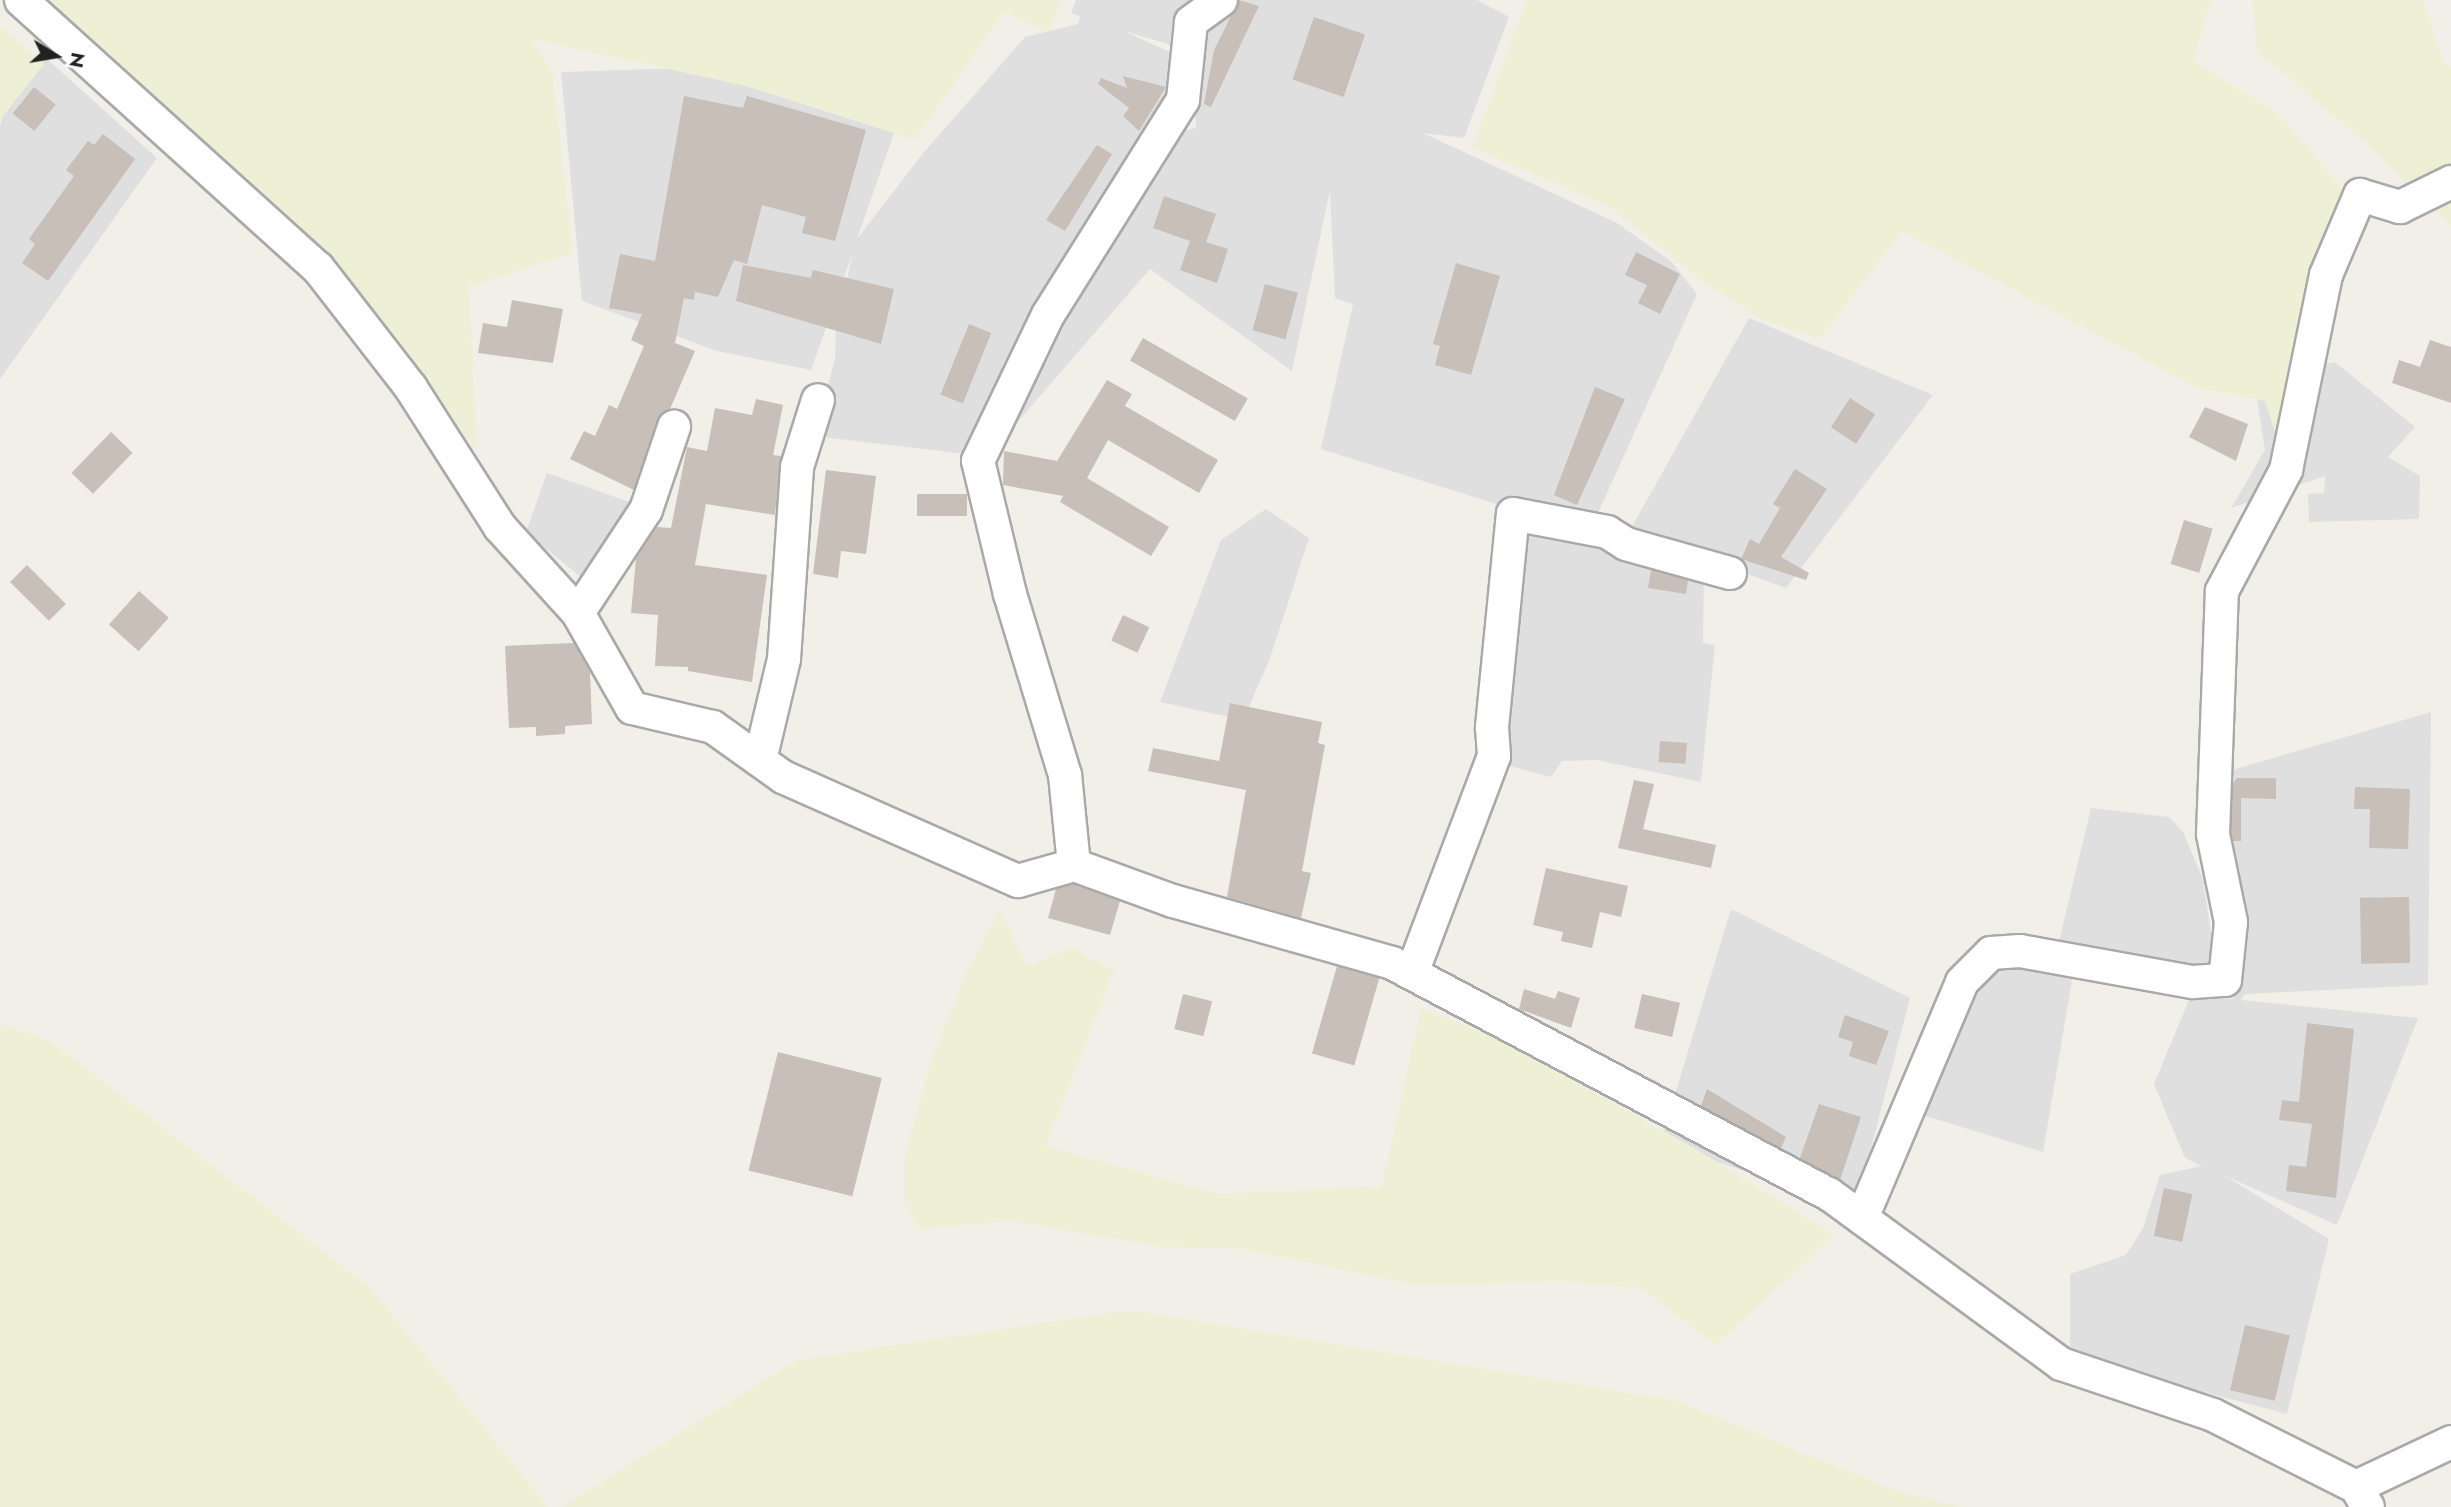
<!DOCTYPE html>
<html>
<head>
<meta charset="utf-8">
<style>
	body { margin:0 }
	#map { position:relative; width:2451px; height:1507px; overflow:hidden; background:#f2efe9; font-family:Jost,sans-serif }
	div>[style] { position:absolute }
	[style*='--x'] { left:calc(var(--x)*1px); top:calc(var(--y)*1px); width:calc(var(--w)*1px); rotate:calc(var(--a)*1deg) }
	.residential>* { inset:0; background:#e0dfdf }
	.farmland>* { inset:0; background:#eef0d5 }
	.building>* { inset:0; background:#c7bfb8; transform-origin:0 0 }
	.roads { filter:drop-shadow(2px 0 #a9a9a9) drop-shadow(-2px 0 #a9a9a9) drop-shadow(0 2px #a9a9a9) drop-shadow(0 -2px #a9a9a9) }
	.street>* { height:32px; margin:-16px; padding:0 16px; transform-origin:16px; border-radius:16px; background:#fff }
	span { translate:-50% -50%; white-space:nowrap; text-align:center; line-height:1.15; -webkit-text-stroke:5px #fff; paint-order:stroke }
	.north { position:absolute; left:21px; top:21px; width:70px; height:70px; -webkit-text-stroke:5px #fff; paint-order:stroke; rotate:101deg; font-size:19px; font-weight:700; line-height:28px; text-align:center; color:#222 }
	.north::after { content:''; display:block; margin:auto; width:24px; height:32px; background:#222; clip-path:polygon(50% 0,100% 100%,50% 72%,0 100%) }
</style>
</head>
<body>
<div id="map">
	<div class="residential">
		<div style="clip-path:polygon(evenodd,1076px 0,1477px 0,1509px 17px,1464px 138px,1423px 133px,1617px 223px,1672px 262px,1697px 294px,1589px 533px,1321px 449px,1353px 304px,1335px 298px,1330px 190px,1292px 371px,1150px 269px,963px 485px,1033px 367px,1043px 368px,1050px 356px,1041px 339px,1166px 163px,1165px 155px,1181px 131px,1196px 128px,1192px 66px,965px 454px,814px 436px,835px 359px,836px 328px,853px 252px,811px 370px,717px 351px,582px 301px,561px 72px,748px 66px,901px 113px,857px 239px,924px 152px,1025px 37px,1078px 24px,1080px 16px,1071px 13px,1076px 0,1128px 32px,1177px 47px,1192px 62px,1128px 33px,1128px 32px)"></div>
		<div style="clip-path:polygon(46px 58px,157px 158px,0 379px,0 126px,4px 110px)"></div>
		<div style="clip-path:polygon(1749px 318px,1933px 395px,1786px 588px,1629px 532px)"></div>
		<div style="clip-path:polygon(2335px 362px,2415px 427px,2388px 457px,2420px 476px,2419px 519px,2309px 522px,2308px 494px,2324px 493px,2325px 476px,2231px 508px,2265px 450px,2254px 380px)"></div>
		<div style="clip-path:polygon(547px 473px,641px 506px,599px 592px,526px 532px)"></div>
		<div style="clip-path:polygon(1266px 509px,1309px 538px,1269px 661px,1243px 720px,1160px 702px,1221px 540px)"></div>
		<div style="clip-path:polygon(1509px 532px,1704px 568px,1703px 643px,1715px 645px,1701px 782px,1597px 760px,1562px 761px,1551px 777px,1502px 764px,1512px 696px,1497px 689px)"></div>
		<div style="clip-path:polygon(2431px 712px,2428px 985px,2245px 994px,2241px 1000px,2418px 1018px,2337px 1225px,2225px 1176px,2329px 1239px,2287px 1414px,2147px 1377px,2070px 1368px,2070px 1274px,2126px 1255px,2143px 1228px,2160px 1175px,2202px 1166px,2185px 1158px,2154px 1084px,2191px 995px,2233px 999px,2237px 881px,2219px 778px,2239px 768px)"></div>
		<div style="clip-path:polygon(2091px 808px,2169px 817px,2183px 832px,2203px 879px,2218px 980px,2055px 958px)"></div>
		<div style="clip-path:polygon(1731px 909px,1910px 998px,1856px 1206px,1660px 1144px)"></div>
		<div style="clip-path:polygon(2001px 965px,2073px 974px,2043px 1152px,1916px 1113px,1961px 1015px)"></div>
	</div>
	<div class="farmland">
		<div style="clip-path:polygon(36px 0,1062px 0,1047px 32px,1004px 12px,915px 140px,746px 86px,531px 39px,552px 70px,573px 253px,469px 287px,477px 451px,373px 317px)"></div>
		<div style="clip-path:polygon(1526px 0,2211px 0,2193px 61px,2280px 115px,2345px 192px,2283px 456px,2265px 401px,2195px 387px,1902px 231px,1820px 339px,1761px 319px,1703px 282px,1608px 206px,1472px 148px)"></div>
		<div style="clip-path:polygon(2252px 0,2423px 0,2443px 61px,2451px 67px,2451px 226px,2372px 149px,2258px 52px)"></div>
		<div style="clip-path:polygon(0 26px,44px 64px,0 120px)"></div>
		<div style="clip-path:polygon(1000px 909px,1027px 966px,1073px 948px,1114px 970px,1046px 1146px,1218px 1194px,1382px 1186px,1421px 1008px,1492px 1036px,1694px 1148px,1835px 1235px,1716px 1345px,1640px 1288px,1557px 1281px,1422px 1286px,1243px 1249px,1161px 1247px,1010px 1221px,920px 1229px,905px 1205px,905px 1156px,932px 1057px,967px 970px)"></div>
		<div style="clip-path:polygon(0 1024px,51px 1041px,372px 1289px,548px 1507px,0 1507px)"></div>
		<div style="clip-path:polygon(1130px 1310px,1678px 1401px,1889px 1488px,1960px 1507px,561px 1507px,796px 1360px)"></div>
	</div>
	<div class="building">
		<div style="clip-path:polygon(1239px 0,1259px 6px,1211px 107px,1204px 104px,1214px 50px)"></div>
		<div style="left:1314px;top:17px;width:54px;height:66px;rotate:19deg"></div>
		<div style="clip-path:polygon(1123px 76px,1166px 87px,1139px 131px,1123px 116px,1129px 108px,1098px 84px,1101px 78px,1127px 88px)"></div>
		<div style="left:34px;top:87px;width:28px;height:34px;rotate:39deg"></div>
		<div style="clip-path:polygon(684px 96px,743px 108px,747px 96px,866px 130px,835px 241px,802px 233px,806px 217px,762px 205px,747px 264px,734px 260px,718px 297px,695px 292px,694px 300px,684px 298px,675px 343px,695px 351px,670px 409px,657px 421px,634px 490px,570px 459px,584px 431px,595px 436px,609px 405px,617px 409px,644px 346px,631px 340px,642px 314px,609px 308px,620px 254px,655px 261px)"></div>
		<div style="clip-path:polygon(103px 134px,135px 159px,48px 281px,22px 263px,35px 244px,29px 239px,74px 176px,66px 170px,88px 141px,94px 145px)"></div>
		<div style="clip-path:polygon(1097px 145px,1112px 154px,1065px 231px,1046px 220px)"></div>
		<div style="clip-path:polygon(1164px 196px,1216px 214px,1206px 242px,1228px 249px,1217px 283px,1180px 270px,1190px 241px,1153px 228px)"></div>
		<div style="clip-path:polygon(1636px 252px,1680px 274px,1660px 314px,1638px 303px,1647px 285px,1625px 275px)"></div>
		<div style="clip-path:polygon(1456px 263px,1500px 276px,1471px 375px,1435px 365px,1440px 346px,1433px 344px)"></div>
		<div style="clip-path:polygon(743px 265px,811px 278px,813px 270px,894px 289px,881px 344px,736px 301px)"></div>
		<div style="left:1265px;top:284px;width:34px;height:48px;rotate:15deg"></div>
		<div style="clip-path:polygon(512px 300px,563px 309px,553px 363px,478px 353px,483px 323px,507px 327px)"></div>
		<div style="left:969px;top:324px;width:24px;height:76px;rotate:22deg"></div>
		<div style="left:1143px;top:338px;width:121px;height:26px;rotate:30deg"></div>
		<div style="clip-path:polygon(2430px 340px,2451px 347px,2451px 403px,2392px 383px,2399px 360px,2420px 367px)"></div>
		<div style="clip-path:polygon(1107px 380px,1132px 394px,1125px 406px,1218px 460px,1199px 493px,1108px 440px,1087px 478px,1169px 527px,1151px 556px,1060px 502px,1063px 496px,1003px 485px,1004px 451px,1057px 461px)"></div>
		<div style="clip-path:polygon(1595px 387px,1625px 399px,1577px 505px,1554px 495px)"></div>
		<div style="left:1850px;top:398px;width:30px;height:35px;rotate:33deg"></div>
		<div style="clip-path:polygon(756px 399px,783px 405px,773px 455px,781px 456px,775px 515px,706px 504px,695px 565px,767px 575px,752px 682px,688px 671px,688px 667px,655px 666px,658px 615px,631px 613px,636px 559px,657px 527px,671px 528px,687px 447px,707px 451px,715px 408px,752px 415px)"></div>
		<div style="clip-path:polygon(2205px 407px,2248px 424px,2236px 461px,2189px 437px)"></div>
		<div style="left:111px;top:432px;width:30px;height:57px;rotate:44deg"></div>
		<div style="clip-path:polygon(1795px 469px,1827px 489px,1781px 557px,1809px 573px,1806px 580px,1741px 559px,1750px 539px,1759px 544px,1780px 508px,1773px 504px)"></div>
		<div style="clip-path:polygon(826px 470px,876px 476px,866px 554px,841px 551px,838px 578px,813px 574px)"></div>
		<div style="left:917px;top:494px;width:50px;height:22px"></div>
		<div style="left:2184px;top:520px;width:30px;height:46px;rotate:17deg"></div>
		<div style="left:27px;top:565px;width:55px;height:24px;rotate:45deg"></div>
		<div style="clip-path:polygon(1651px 570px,1688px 580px,1686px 594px,1648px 588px)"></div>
		<div style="left:139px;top:591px;width:40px;height:45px;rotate:42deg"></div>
		<div style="left:1123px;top:615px;width:29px;height:28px;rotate:25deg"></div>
		<div style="clip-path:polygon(574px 643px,590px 672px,592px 724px,565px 726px,565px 734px,536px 736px,536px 727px,509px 728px,505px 646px)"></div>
		<div style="clip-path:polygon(1230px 703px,1322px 722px,1318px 743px,1325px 745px,1302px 871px,1311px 873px,1301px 918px,1227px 897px,1246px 790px,1148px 771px,1153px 748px,1219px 761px)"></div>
		<div style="left:1660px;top:741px;width:27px;height:21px;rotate:4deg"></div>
		<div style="clip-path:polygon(2237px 778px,2276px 778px,2276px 799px,2241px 798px,2241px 841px,2233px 841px,2231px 832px,2233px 783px)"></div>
		<div style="clip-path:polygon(1634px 780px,1654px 784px,1643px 829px,1716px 845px,1711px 868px,1618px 848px)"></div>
		<div style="clip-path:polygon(2355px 787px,2410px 789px,2408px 849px,2369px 848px,2370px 809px,2354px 809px)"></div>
		<div style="clip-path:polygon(1546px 868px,1628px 886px,1621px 917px,1600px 912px,1592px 948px,1561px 941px,1563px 932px,1533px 925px)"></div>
		<div style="clip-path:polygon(1073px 884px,1120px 901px,1110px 935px,1048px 918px,1056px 889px)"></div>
		<div style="left:2409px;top:897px;width:66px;height:49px;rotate:89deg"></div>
		<div style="left:1337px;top:966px;width:44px;height:91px;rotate:16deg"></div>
		<div style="clip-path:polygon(1524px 989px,1555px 999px,1558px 991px,1580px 998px,1571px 1028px,1519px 1009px)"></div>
		<div style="left:1183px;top:994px;width:30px;height:36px;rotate:14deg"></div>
		<div style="left:1642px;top:994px;width:39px;height:35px;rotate:13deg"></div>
		<div style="clip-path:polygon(1845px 1015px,1889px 1031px,1876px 1065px,1849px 1056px,1853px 1042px,1838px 1037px)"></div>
		<div style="clip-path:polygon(2307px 1023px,2354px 1029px,2336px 1198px,2286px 1191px,2289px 1165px,2306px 1167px,2312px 1124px,2279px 1120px,2282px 1100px,2299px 1102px)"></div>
		<div style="left:778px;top:1052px;width:107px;height:122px;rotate:14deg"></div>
		<div style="clip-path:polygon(1707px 1089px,1786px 1137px,1781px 1148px,1701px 1106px)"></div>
		<div style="clip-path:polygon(1819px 1104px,1861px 1117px,1840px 1180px,1800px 1158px)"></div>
		<div style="left:2164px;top:1188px;width:29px;height:49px;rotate:12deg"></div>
		<div style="left:2245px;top:1325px;width:46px;height:67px;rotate:13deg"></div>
	</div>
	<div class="roads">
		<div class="street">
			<div style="--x:21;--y:0;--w:400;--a:42.1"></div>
			<div style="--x:318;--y:268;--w:152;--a:52.2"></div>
			<div style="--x:411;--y:388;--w:165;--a:57.4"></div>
			<div style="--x:500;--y:527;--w:116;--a:47.8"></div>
			<div style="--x:578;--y:613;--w:109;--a:60.4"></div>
			<div style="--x:632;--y:708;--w:83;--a:13.2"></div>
			<div style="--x:713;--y:727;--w:86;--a:35.5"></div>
			<div style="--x:783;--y:777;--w:257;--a:23.9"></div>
			<div style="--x:1018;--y:881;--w:58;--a:-15.9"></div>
			<div style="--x:1074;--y:865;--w:105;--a:20"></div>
			<div style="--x:1173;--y:901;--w:228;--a:15.8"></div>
			<div style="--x:1392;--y:963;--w:494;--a:27.9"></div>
			<div style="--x:1829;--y:1194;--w:288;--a:36.2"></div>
			<div style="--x:2061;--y:1364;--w:160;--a:18.5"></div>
			<div style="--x:2213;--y:1415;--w:160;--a:26.7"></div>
			<div style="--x:2356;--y:1487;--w:23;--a:59"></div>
			<div style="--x:578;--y:613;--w:123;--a:-56.6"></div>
			<div style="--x:646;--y:510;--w:88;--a:-71.4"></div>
			<div style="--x:760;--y:760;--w:104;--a:-76.6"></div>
			<div style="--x:784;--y:659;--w:192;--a:-86.1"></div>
			<div style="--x:797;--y:467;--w:70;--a:-72.6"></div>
			<div style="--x:1074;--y:865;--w:90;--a:-95.7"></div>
			<div style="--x:1065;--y:775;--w:189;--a:-106.9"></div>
			<div style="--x:1010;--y:594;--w:137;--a:-103.5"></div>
			<div style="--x:978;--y:461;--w:162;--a:-64.4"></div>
			<div style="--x:1048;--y:315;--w:254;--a:-57.9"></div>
			<div style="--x:1183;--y:100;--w:78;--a:-84.1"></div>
			<div style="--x:1191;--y:22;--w:37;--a:-36"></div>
			<div style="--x:1412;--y:973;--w:232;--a:-69.3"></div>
			<div style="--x:1494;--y:756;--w:29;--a:-94"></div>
			<div style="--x:1492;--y:727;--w:214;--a:-84.4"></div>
			<div style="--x:1513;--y:514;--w:96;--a:10.8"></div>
			<div style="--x:1607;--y:532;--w:22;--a:32"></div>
			<div style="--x:1626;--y:544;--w:108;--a:15.6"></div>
			<div style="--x:1862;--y:1218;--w:256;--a:-67"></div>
			<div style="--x:1962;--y:982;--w:41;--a:-45"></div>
			<div style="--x:1991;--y:953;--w:29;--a:-4"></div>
			<div style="--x:2020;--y:951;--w:176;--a:10.2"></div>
			<div style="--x:2193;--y:982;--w:32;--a:-4"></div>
			<div style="--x:2225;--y:980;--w:58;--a:-84.1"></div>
			<div style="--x:2231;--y:922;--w:90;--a:-101.6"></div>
			<div style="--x:2213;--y:834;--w:243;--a:-87.9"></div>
			<div style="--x:2222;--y:591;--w:137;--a:-62.1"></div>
			<div style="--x:2286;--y:470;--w:199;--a:-78.4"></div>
			<div style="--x:2326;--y:275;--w:87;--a:-67"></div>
			<div style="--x:2360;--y:195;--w:42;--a:16.7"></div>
			<div style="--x:2400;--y:207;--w:57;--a:-26.1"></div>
			<div style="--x:2356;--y:1487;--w:105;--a:-25.3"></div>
		</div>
	</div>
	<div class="north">N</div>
</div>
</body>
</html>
